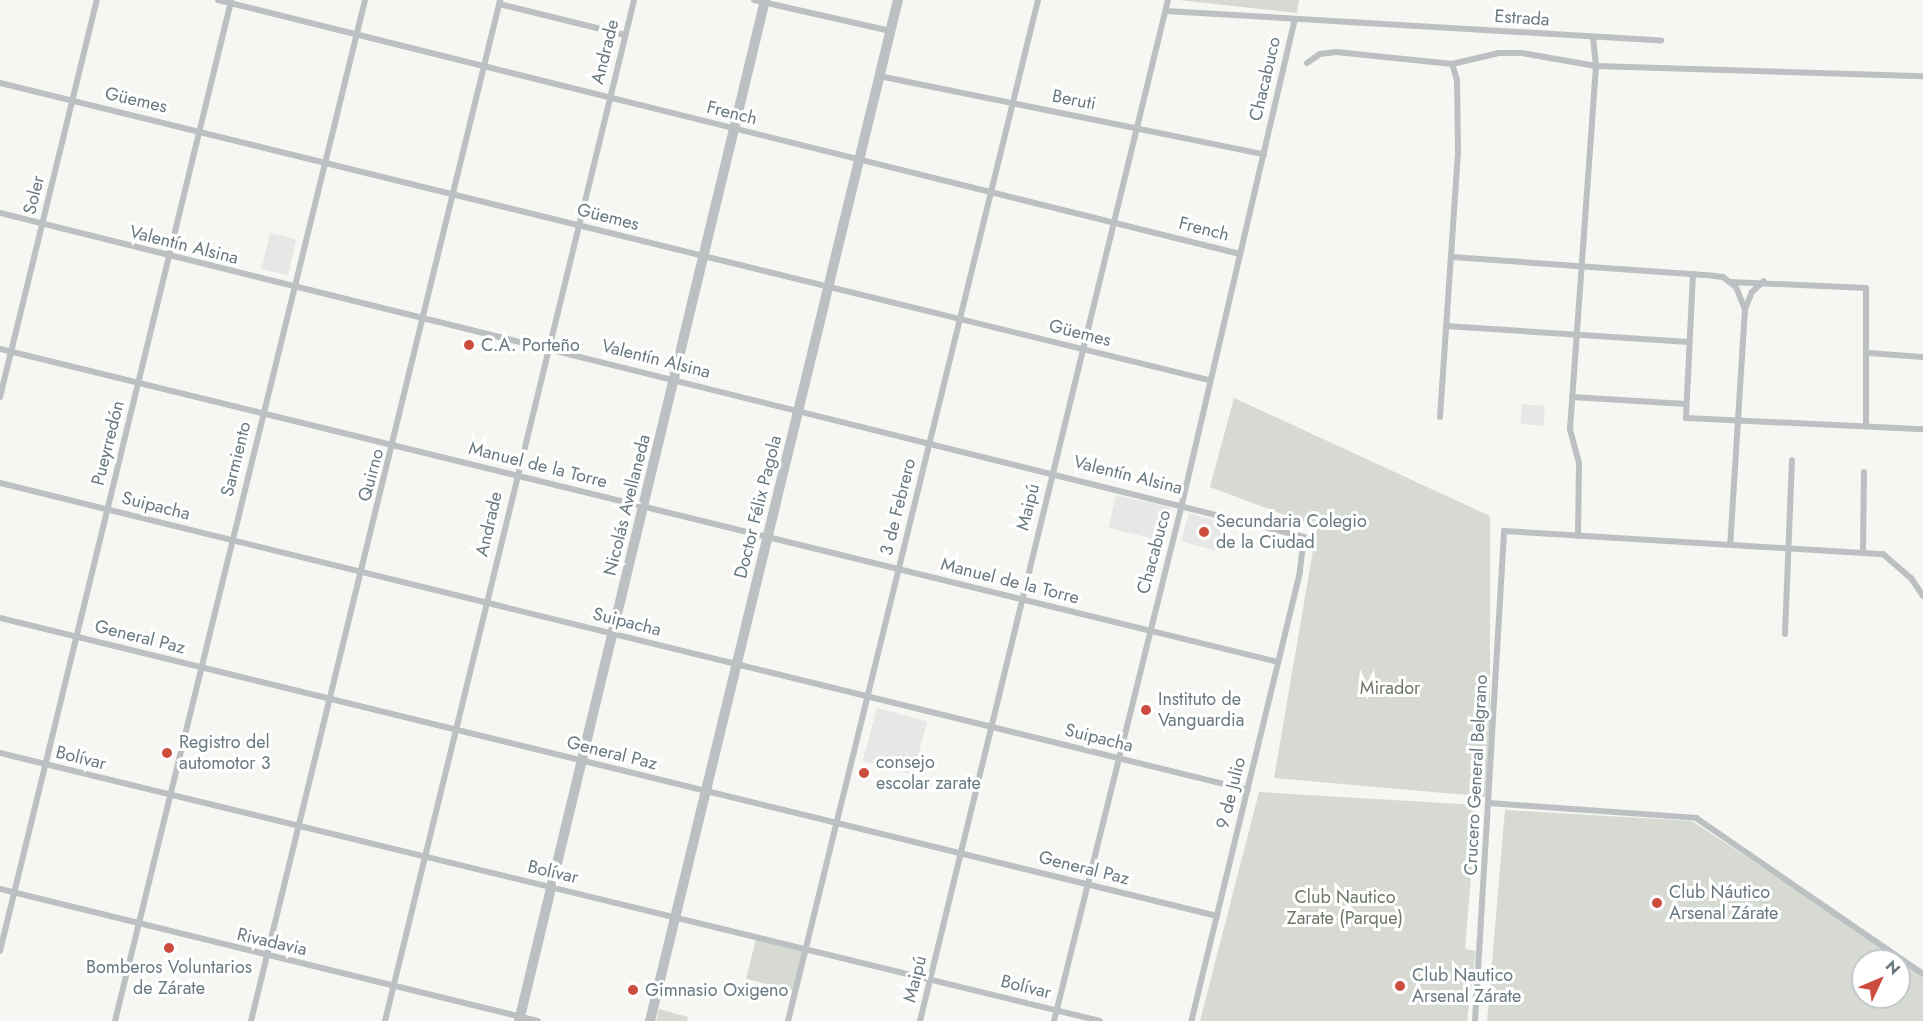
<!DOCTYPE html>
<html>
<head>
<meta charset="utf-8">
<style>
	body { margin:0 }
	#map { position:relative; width:1923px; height:1021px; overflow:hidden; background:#f6f6f3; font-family:Jost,sans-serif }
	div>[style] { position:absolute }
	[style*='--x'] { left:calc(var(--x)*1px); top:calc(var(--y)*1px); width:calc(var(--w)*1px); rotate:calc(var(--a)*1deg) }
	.built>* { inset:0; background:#e7e7e6; transform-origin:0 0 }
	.green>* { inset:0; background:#d6dad3; transform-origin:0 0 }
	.minor>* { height:6px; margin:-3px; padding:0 3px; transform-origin:3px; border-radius:3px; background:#bcc0c2 }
	.tertiary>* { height:10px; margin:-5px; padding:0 5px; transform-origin:5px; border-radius:5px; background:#bcc0c2 }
	.dots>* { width:16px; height:16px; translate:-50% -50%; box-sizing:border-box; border:3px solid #fff; border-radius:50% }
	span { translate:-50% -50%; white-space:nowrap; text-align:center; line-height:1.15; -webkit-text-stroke:6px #fff; paint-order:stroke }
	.street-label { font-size:18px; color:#697980 }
	.poi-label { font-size:18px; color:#697980 }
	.left { translate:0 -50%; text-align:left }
	.park-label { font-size:18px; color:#6d7867 }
	.north { position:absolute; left:1851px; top:949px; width:60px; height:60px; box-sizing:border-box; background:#fff; border:2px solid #c3c9cc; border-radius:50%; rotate:46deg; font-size:16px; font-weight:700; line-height:24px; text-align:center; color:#697980 }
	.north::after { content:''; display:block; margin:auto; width:21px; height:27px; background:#cc4c3d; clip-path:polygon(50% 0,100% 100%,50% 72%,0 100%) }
</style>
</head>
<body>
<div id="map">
	<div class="built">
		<div style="left:270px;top:233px;width:27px;height:37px;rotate:13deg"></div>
		<div style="left:1522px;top:404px;width:23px;height:20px;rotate:5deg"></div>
		<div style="left:1116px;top:495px;width:57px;height:34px;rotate:13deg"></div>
		<div style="left:1189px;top:513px;width:37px;height:29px;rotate:16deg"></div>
		<div style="left:877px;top:708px;width:52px;height:55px;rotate:15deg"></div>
	</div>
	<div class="green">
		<div style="clip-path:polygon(1179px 0,1299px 0,1297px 13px)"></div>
		<div style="clip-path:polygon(1234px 398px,1490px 516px,1490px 797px,1274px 778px,1317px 527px,1210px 487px)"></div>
		<div style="clip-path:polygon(1259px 792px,1477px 805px,1465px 949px,1476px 951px,1467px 1021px,1200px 1021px)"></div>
		<div style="clip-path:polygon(evenodd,1505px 810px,1692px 821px,1923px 973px,1923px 1021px,1487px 1021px,1505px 810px,1863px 961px,1899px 961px,1899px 997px,1863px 997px,1863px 961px)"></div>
		<div style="left:756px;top:939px;width:49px;height:41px;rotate:14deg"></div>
		<div style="clip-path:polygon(659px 1009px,688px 1017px,687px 1021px,656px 1021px)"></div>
	</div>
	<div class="minor">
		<div style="--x:218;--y:0;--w:1053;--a:13.96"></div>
		<div style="--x:754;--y:0;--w:140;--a:12.8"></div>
		<div style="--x:499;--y:4;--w:130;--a:13.8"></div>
		<div style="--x:1166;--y:11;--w:496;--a:3.4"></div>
		<div style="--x:1307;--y:63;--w:16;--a:-35"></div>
		<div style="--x:1320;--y:54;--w:16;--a:-7"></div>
		<div style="--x:1336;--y:52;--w:117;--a:5.9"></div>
		<div style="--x:1452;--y:64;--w:48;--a:-13.2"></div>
		<div style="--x:1499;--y:53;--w:23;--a:0"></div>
		<div style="--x:1522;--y:53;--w:75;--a:10"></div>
		<div style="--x:1596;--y:66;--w:327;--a:1.8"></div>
		<div style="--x:879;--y:76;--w:393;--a:11.5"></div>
		<div style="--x:0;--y:83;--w:1244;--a:13.81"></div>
		<div style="--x:0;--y:213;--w:1344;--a:13.95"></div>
		<div style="--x:1304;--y:537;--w:35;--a:97"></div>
		<div style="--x:1300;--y:572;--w:462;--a:103.6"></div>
		<div style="--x:1452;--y:257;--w:263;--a:4.1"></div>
		<div style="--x:1714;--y:276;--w:9;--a:6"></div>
		<div style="--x:1723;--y:277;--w:16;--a:38"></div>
		<div style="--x:1736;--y:287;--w:24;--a:68"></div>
		<div style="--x:1745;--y:309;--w:236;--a:93.6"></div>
		<div style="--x:1693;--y:274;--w:144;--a:92.8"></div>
		<div style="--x:1686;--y:418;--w:237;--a:2.7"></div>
		<div style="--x:1731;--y:282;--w:135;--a:2.5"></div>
		<div style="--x:1866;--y:288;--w:137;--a:90"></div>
		<div style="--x:1745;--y:309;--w:18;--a:-68"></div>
		<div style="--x:1752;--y:292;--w:16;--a:-43"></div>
		<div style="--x:1446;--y:326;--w:243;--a:3.8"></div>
		<div style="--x:0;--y:349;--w:1316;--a:13.76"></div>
		<div style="--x:1868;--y:353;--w:55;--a:4.2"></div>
		<div style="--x:0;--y:397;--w:409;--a:-76.3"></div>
		<div style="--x:1572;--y:397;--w:114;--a:3.5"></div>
		<div style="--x:1440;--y:417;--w:267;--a:-86.1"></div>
		<div style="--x:1458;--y:151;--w:71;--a:-90.8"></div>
		<div style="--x:1457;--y:80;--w:17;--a:-107"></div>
		<div style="--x:0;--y:483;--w:1285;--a:13.82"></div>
		<div style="--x:1578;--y:536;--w:73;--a:-89.2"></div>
		<div style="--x:1579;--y:463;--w:35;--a:-105"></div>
		<div style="--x:1570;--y:429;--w:364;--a:-85.9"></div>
		<div style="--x:1596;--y:66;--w:28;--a:-96"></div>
		<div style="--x:1863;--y:552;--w:80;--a:-89.3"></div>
		<div style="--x:0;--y:618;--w:1253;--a:13.76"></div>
		<div style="--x:1785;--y:634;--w:174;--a:-87.7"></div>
		<div style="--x:0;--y:753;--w:1132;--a:13.69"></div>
		<div style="--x:1489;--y:803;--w:208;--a:4.1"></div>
		<div style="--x:1696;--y:818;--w:275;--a:34.5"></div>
		<div style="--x:0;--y:889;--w:554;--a:13.79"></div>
		<div style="--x:0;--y:951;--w:978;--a:-76.33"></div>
		<div style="--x:115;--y:1021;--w:1051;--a:-76.24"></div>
		<div style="--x:251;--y:1021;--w:1051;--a:-76.29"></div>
		<div style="--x:385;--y:1021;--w:1051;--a:-76.29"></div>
		<div style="--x:788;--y:1021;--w:1051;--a:-76.24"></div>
		<div style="--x:920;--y:1021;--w:1051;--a:-76.35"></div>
		<div style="--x:1054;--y:1021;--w:533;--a:-76.09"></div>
		<div style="--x:1182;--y:504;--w:498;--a:-76.9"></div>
		<div style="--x:1475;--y:1021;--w:491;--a:-86.6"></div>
		<div style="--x:1504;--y:531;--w:380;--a:3.5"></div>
		<div style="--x:1883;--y:554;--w:37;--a:41"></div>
		<div style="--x:1911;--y:578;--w:22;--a:56"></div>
	</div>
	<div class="tertiary">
		<div style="--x:519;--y:1021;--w:1050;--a:-76.45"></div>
		<div style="--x:650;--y:1021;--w:1051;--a:-76.35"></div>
	</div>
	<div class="dots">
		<div style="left:469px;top:345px;background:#cc4c3d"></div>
		<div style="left:1204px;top:532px;background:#cc4c3d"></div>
		<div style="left:1146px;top:710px;background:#cc4c3d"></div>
		<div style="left:167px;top:753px;background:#cc4c3d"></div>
		<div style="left:864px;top:773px;background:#cc4c3d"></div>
		<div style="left:1657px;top:903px;background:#cc4c3d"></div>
		<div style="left:169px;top:948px;background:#cc4c3d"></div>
		<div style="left:1400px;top:986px;background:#cc4c3d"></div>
		<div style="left:633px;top:990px;background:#cc4c3d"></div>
	</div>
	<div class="street-label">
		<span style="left:1522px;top:18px;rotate:4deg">Estrada</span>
		<span style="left:605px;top:52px;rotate:-76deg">Andrade</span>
		<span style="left:1265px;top:79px;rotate:-77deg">Chacabuco</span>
		<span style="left:136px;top:100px;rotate:13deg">Güemes</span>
		<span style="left:1074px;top:100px;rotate:11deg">Beruti</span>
		<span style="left:732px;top:113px;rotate:14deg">French</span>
		<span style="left:34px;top:195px;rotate:-76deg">Soler</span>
		<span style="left:608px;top:217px;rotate:14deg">Güemes</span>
		<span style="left:1204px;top:229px;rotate:14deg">French</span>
		<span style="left:184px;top:245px;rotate:14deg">Valentín Alsina</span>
		<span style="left:1080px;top:333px;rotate:14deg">Güemes</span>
		<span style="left:656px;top:359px;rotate:14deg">Valentín Alsina</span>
		<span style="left:108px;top:443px;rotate:-76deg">Pueyrredón</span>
		<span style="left:236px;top:459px;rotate:-76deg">Sarmiento</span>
		<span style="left:538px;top:465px;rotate:14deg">Manuel de la Torre</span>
		<span style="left:371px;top:475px;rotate:-75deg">Quirno</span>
		<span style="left:1128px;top:475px;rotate:14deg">Valentín Alsina</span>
		<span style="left:627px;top:505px;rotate:-76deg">Nicolás Avellaneda</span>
		<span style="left:156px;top:506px;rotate:14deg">Suipacha</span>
		<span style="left:758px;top:507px;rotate:-76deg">Doctor Félix Pagola</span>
		<span style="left:898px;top:507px;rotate:-76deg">3 de Febrero</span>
		<span style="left:1028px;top:507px;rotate:-76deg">Maipú</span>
		<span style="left:489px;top:524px;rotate:-77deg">Andrade</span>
		<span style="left:1154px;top:552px;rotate:-75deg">Chacabuco</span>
		<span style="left:1010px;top:581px;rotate:14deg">Manuel de la Torre</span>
		<span style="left:627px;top:622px;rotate:14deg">Suipacha</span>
		<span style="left:140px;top:637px;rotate:14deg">General Paz</span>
		<span style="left:1099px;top:738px;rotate:14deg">Suipacha</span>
		<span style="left:612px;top:753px;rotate:14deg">General Paz</span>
		<span style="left:81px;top:758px;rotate:14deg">Bolívar</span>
		<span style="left:1476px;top:775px;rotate:-87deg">Crucero General Belgrano</span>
		<span style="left:1231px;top:793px;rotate:-76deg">9 de Julio</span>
		<span style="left:1084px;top:868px;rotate:14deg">General Paz</span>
		<span style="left:553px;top:872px;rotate:13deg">Bolívar</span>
		<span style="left:272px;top:942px;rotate:13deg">Rivadavia</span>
		<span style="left:915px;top:979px;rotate:-76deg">Maipú</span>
		<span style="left:1026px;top:987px;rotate:14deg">Bolívar</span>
	</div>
	<div class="poi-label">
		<span class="left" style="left:481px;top:345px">C.A. Porteño</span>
		<span class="left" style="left:1216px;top:532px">Secundaria Colegio<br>de la Ciudad</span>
		<span class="left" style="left:1158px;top:710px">Instituto de<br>Vanguardia</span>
		<span class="left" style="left:179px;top:753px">Registro del<br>automotor 3</span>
		<span class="left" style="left:876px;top:773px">consejo<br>escolar zarate</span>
		<span class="left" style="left:1669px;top:903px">Club Náutico<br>Arsenal Zárate</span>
		<span style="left:169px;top:978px">Bomberos Voluntarios<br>de Zárate</span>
		<span class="left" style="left:1412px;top:986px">Club Nautico<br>Arsenal Zárate</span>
		<span class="left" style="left:645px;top:990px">Gimnasio Oxigeno</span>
	</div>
	<div class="park-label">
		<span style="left:1390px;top:688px">Mirador</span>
		<span style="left:1345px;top:908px">Club Nautico<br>Zarate (Parque)</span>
	</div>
	<div class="north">N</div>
</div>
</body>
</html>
